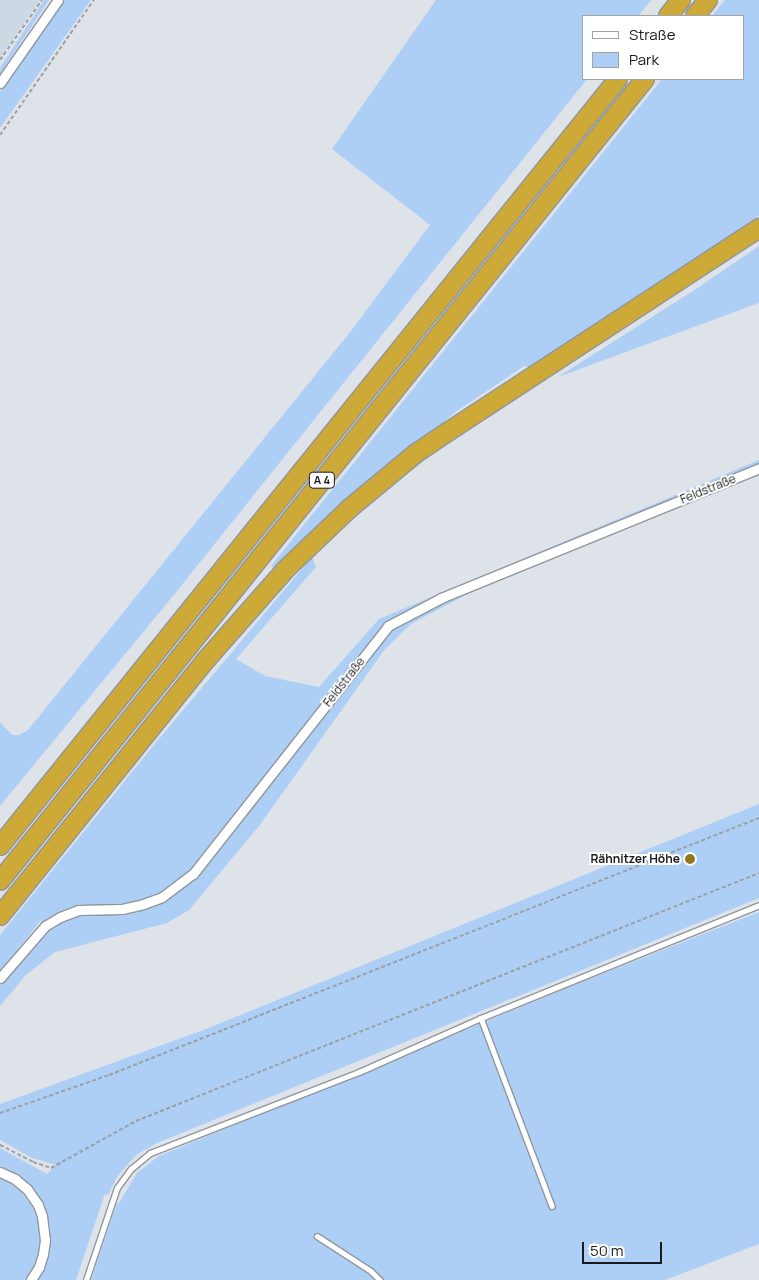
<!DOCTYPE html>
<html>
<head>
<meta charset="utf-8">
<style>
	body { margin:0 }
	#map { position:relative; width:759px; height:1280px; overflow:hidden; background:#dee3ea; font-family:Manrope,sans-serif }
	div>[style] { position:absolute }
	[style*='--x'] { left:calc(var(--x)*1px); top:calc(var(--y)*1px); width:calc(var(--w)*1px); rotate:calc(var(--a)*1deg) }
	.built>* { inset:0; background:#cdd8e5 }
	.green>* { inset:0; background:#adcef5 }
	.path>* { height:2px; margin-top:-1px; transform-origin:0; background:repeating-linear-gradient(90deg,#9ca0a5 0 4px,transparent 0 6.5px) }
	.roads { filter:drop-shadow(1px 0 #91969c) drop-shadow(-1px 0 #91969c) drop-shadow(0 1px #91969c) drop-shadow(0 -1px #91969c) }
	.lane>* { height:4.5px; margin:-2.25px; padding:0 2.25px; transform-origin:2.25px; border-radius:2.25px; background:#fff }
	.street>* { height:9px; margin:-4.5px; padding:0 4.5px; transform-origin:4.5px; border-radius:4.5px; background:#fff }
	.highway>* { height:18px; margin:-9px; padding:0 9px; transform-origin:9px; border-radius:9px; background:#cdaa37 }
	.dots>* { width:14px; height:14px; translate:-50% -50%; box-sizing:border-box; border:2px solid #fff; border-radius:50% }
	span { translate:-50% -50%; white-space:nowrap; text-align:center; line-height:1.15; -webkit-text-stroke:4px #fff; paint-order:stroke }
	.shield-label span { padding:1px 4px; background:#fff; border:1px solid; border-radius:4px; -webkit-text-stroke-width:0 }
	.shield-label { font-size:11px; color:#181a1c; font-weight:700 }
	.street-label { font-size:12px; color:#181a1c }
	.poi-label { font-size:12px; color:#181a1c; font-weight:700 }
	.right { translate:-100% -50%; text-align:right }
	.legend { position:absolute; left:582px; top:15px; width:162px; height:65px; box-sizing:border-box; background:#fff; border:1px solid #a3a3a4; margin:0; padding:6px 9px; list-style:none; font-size:15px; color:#181a1c }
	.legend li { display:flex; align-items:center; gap:10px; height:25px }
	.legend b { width:25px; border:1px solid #a3a3a4 }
	.scale { position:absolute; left:582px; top:1242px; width:80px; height:22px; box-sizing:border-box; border:2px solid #181a1c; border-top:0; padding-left:6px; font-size:15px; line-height:18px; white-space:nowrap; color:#181a1c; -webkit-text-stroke:4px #fff; paint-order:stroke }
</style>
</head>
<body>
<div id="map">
	<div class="built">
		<div style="clip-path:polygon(0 0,40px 0,0 58px)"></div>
	</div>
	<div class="green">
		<div style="clip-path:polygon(44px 0,49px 0,0 74px,0 68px)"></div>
		<div style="clip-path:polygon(63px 0,91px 0,0 128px,0 92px)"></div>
		<div style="clip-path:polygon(436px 0,651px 0,638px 16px,583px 16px,583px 79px,587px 79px,177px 591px,0 806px,0 722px,12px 735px,19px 735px,28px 730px,351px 331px,430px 225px,332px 149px)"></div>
		<div style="clip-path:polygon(725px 0,759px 0,759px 216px,531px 368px,524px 366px,457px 411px,332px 512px,274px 568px,271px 566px,662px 79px,743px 79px,743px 16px,712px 16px)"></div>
		<div style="clip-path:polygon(759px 246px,759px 303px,558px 377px,696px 289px)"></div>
		<div style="clip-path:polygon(759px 460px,759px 475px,479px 588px,411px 624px,385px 649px,259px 826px,189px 910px,167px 923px,55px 952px,26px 975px,0 1006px,0 984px,41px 932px,41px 920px,0 972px,0 935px,158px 740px,312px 557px,316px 567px,236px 659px,265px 676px,319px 687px,379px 619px)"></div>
		<div style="clip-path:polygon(759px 804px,759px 898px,157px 1143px,136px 1155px,117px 1177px,108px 1195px,105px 1194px,76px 1280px,37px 1280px,42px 1273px,50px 1243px,50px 1228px,46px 1213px,28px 1185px,16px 1175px,0 1167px,0 1148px,47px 1174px,56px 1165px,32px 1158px,0 1140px,0 1104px,206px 1029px)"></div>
		<div style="clip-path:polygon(759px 912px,759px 1244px,665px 1280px,91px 1280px,117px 1203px,119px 1203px,137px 1173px,159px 1156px,579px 983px)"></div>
		<div style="clip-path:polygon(0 1176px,21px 1191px,34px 1210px,38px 1221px,40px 1245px,38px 1259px,26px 1280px,0 1280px)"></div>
	</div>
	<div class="path">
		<div style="--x:0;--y:60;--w:73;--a:-55"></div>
		<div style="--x:0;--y:135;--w:165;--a:-55.2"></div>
		<div style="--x:0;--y:1113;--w:115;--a:-19.2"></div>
		<div style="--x:109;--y:1075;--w:699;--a:-21.57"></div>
		<div style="--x:0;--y:1145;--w:37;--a:27"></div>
		<div style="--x:33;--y:1162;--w:19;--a:18"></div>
		<div style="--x:51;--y:1168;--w:97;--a:-28.9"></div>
		<div style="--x:136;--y:1121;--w:671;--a:-21.71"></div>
	</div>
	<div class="roads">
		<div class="lane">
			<div style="--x:481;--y:1018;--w:201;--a:69.3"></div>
			<div style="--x:317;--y:1236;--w:64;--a:32.9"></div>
			<div style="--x:371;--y:1271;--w:13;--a:45"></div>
			<div style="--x:86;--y:1280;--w:97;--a:-71.4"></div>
			<div style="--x:117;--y:1188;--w:24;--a:-54"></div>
			<div style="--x:131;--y:1169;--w:25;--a:-40"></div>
			<div style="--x:150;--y:1153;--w:224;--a:-21.2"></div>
			<div style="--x:359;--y:1072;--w:133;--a:-23.9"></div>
			<div style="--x:481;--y:1018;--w:300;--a:-22.1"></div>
		</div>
		<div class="street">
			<div style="--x:0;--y:83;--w:101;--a:-55.1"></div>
			<div style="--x:0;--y:978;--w:69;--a:-49.1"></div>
			<div style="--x:45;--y:926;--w:17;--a:-31"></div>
			<div style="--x:60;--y:917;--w:19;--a:-21"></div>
			<div style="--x:78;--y:910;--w:44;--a:-1.3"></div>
			<div style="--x:122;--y:909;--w:22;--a:-13"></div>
			<div style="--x:143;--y:904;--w:20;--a:-20"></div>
			<div style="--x:162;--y:897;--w:39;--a:-37"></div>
			<div style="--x:193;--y:874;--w:315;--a:-51.8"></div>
			<div style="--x:388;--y:626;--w:60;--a:-27.8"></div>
			<div style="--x:441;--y:598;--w:344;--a:-22.2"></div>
			<div style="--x:0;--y:1172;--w:17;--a:25"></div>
			<div style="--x:15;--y:1179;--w:16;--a:40"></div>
			<div style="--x:27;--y:1189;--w:19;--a:55"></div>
			<div style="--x:38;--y:1205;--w:12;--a:70"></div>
			<div style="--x:42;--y:1216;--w:24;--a:83"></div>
			<div style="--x:45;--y:1240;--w:14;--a:98"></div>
			<div style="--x:43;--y:1254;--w:14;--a:107"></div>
			<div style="--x:39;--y:1267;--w:15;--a:122"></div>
		</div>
		<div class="highway">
			<div style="--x:668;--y:16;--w:21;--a:-51"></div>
			<div style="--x:695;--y:16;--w:21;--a:-51"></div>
			<div style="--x:0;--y:846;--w:985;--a:-51.14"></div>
			<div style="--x:0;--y:881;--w:1029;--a:-51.19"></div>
			<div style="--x:0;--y:916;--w:327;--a:-51.2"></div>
			<div style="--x:205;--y:661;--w:123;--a:-48.6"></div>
			<div style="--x:286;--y:569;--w:88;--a:-43.6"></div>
			<div style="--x:350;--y:508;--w:85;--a:-39.7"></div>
			<div style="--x:415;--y:454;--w:41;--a:-34.1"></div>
			<div style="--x:449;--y:431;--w:371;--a:-33.2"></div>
		</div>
	</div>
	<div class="dots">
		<div style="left:690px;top:859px;background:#91771d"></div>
	</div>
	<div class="shield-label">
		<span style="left:322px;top:480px">A 4</span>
	</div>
	<div class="street-label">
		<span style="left:708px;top:489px;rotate:-22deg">Feldstraße</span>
		<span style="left:344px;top:682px;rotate:-52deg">Feldstraße</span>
	</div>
	<div class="poi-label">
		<span class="right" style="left:680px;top:859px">Rähnitzer Höhe</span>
	</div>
	<ul class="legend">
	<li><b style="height:6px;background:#fff"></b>Straße</li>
	<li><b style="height:14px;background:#adcef5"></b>Park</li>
	</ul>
	<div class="scale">50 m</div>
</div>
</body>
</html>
